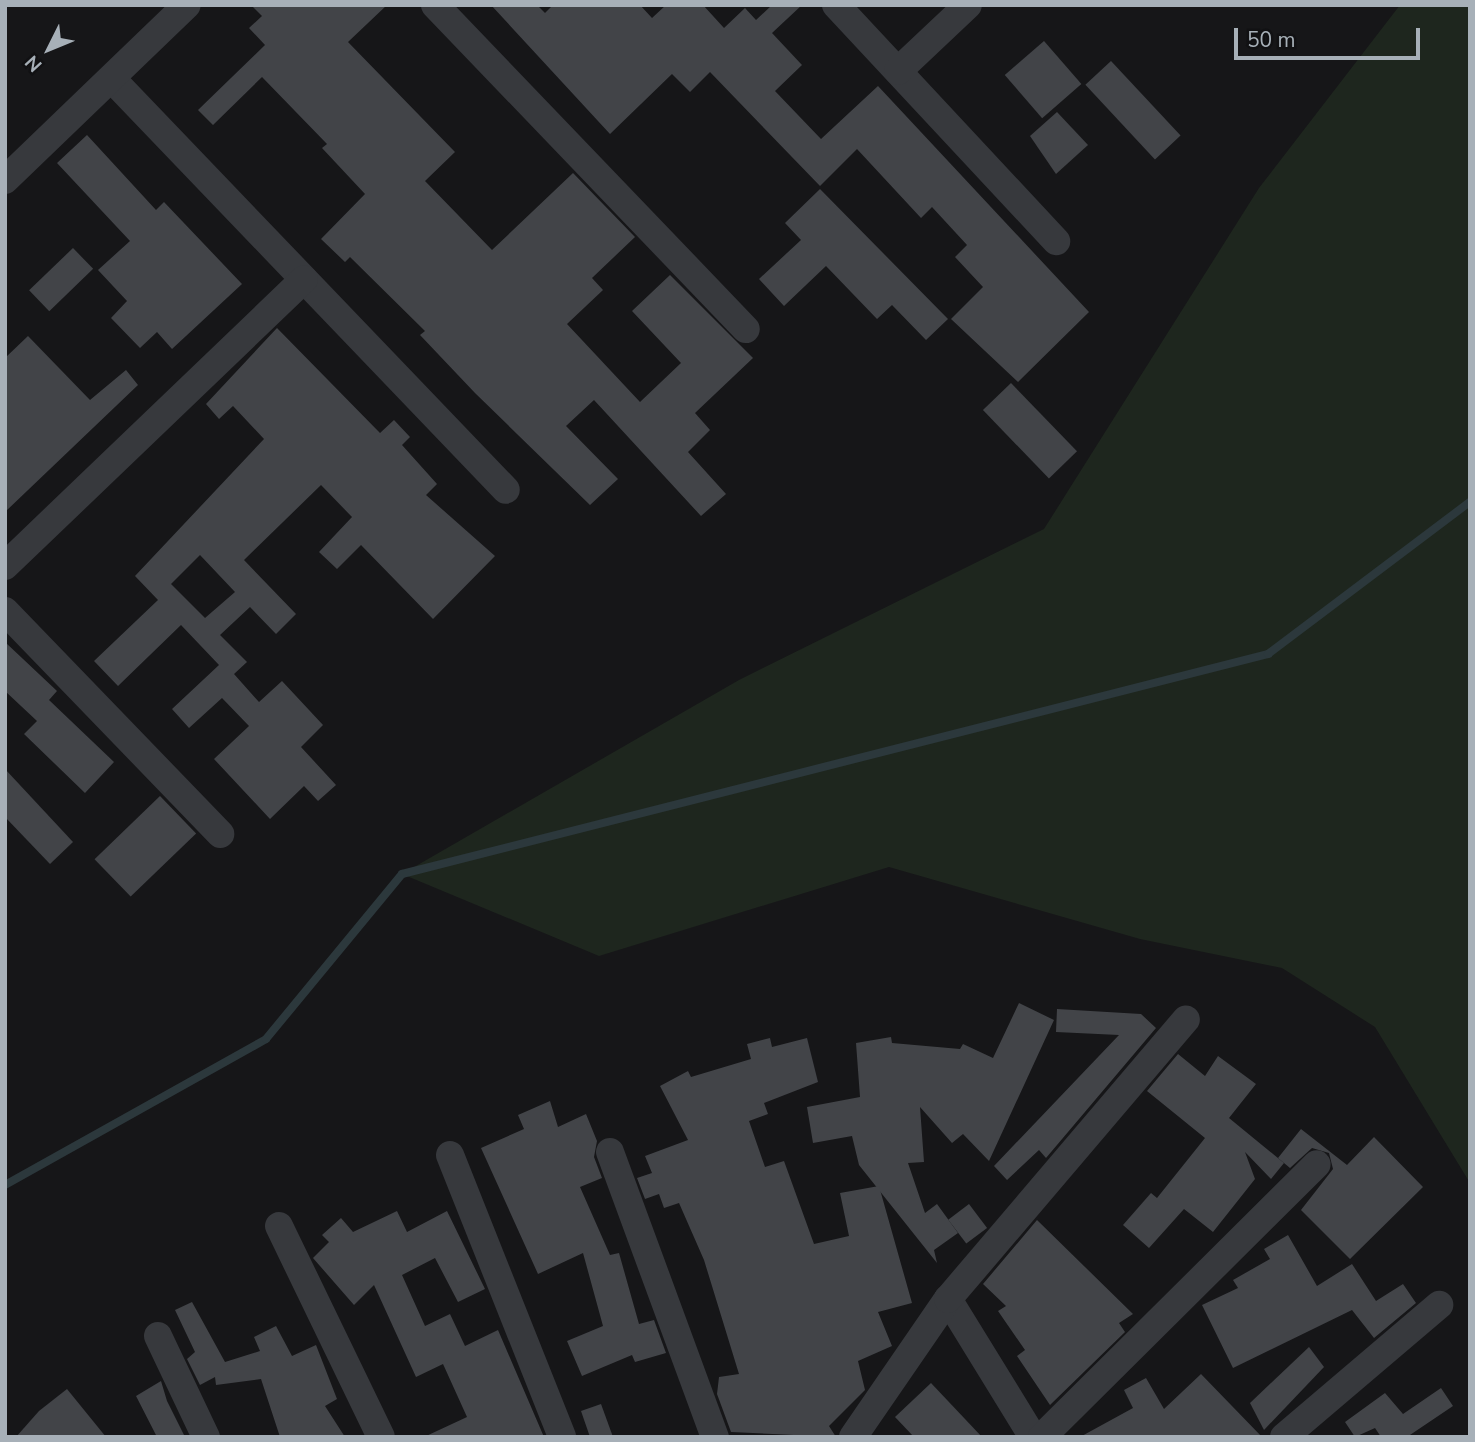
<!DOCTYPE html>
<html>
<head>
<meta charset="utf-8">
<style>
	body { margin:0 }
	#map { position:relative; width:1475px; height:1442px; overflow:hidden; background:#161618; font-family:"Nunito Sans",sans-serif }
	div>[style] { position:absolute }
	[style*='--x'] { left:calc(var(--x)*1px); top:calc(var(--y)*1px); width:calc(var(--w)*1px); rotate:calc(var(--a)*1deg) }
	.green>* { inset:0; background:#1e261e }
	.stream>* { height:8px; margin:-4px; padding:0 4px; transform-origin:4px; border-radius:4px; background:#2c383c }
	.building>* { inset:0; background:#424448; transform-origin:0 0 }
	.street>* { height:28px; margin:-14px; padding:0 14px; transform-origin:14px; border-radius:14px; background:#37393d }
	span { translate:-50% -50%; white-space:nowrap; text-align:center; line-height:1.15; -webkit-text-stroke:7px #111113; paint-order:stroke }
	.frame { position:absolute; inset:0; border:7px solid #a7b0b8; pointer-events:none }
	.north { position:absolute; left:14px; top:14px; width:70px; height:70px; -webkit-text-stroke:5px #111113; paint-order:stroke; rotate:227deg; font-size:19px; font-weight:700; line-height:28px; text-align:center; color:#a7b0b8 }
	.north::after { content:''; display:block; margin:auto; width:24px; height:32px; background:#a7b0b8; clip-path:polygon(50% 0,100% 100%,50% 72%,0 100%) }
	.scale { position:absolute; left:1234px; top:28px; width:186px; height:32px; box-sizing:border-box; border:4px solid #a7b0b8; border-top:0; padding-left:9px; font-size:21px; line-height:24px; white-space:nowrap; color:#a7b0b8; -webkit-text-stroke:5px #111113; paint-order:stroke }
</style>
</head>
<body>
<div id="map">
	<div class="green">
		<div style="clip-path:polygon(1400px 5px,1470px 5px,1470px 1183px,1375px 1027px,1282px 968px,1140px 939px,889px 867px,599px 956px,402px 874px,739px 680px,1044px 529px,1259px 188px)"></div>
	</div>
	<div class="stream">
		<div style="--x:5;--y:1185;--w:299;--a:-29.2"></div>
		<div style="--x:266;--y:1039;--w:214;--a:-50.5"></div>
		<div style="--x:402;--y:874;--w:894;--a:-14.25"></div>
		<div style="--x:1268;--y:654;--w:253;--a:-37"></div>
	</div>
	<div class="building">
		<div style="clip-path:polygon(251px 5px,387px 5px,348px 42px,455px 152px,425px 181px,492px 250px,573px 173px,635px 237px,592px 278px,603px 290px,567px 324px,640px 402px,681px 363px,632px 311px,670px 275px,753px 358px,695px 413px,710px 430px,688px 452px,726px 494px,701px 516px,594px 400px,566px 426px,618px 479px,590px 505px,475px 393px,420px 335px,425px 331px,350px 257px,345px 262px,321px 239px,365px 194px,322px 148px,327px 144px,262px 77px,213px 125px,198px 110px,265px 45px,249px 28px,262px 16px)"></div>
		<div style="clip-path:polygon(491px 5px,537px 5px,545px 13px,553px 5px,640px 5px,652px 18px,666px 5px,703px 5px,724px 28px,745px 8px,756px 20px,772px 5px,802px 5px,772px 33px,802px 65px,775px 91px,821px 139px,878px 86px,1089px 312px,1018px 382px,951px 319px,983px 287px,955px 257px,967px 245px,932px 207px,921px 218px,857px 149px,820px 186px,710px 72px,690px 92px,672px 74px,610px 134px)"></div>
		<div style="left:1044px;top:41px;width:57px;height:52px;rotate:49deg"></div>
		<div style="left:1111px;top:61px;width:102px;height:35px;rotate:47deg"></div>
		<div style="clip-path:polygon(1057px 112px,1088px 145px,1056px 174px,1030px 136px)"></div>
		<div style="clip-path:polygon(87px 135px,156px 210px,164px 202px,242px 284px,172px 349px,157px 332px,140px 348px,111px 318px,127px 301px,98px 270px,130px 241px,57px 163px)"></div>
		<div style="clip-path:polygon(820px 189px,948px 319px,926px 340px,892px 305px,877px 319px,826px 266px,784px 306px,759px 279px,801px 240px,785px 223px)"></div>
		<div style="left:73px;top:248px;width:29px;height:61px;rotate:46deg"></div>
		<div style="clip-path:polygon(evenodd,277px 328px,380px 433px,394px 420px,410px 437px,402px 445px,437px 484px,426px 495px,495px 556px,433px 619px,361px 545px,337px 569px,319px 552px,352px 517px,321px 485px,244px 560px,296px 614px,276px 634px,250px 607px,220px 635px,247px 662px,234px 674px,259px 702px,282px 681px,323px 725px,301px 747px,336px 785px,318px 801px,304px 786px,270px 819px,214px 759px,249px 726px,222px 698px,189px 728px,172px 709px,219px 665px,181px 625px,118px 686px,94px 661px,158px 600px,135px 576px,264px 439px,233px 406px,219px 419px,206px 404px,277px 328px,200px 555px,235px 592px,205px 618px,171px 584px,200px 555px)"></div>
		<div style="clip-path:polygon(28px 336px,90px 400px,126px 370px,138px 385px,5px 512px,5px 358px)"></div>
		<div style="left:1011px;top:383px;width:95px;height:39px;rotate:46deg"></div>
		<div style="clip-path:polygon(5px 642px,57px 691px,49px 700px,114px 762px,85px 793px,24px 734px,37px 721px,5px 691px)"></div>
		<div style="clip-path:polygon(5px 769px,73px 842px,50px 864px,5px 817px)"></div>
		<div style="left:160px;top:796px;width:52px;height:91px;rotate:46deg"></div>
		<div style="clip-path:polygon(1019px 1003px,1054px 1020px,989px 1161px,963px 1134px,952px 1143px,920px 1107px,924px 1162px,908px 1163px,925px 1213px,937px 1204px,958px 1233px,934px 1250px,937px 1263px,859px 1165px,852px 1136px,813px 1143px,807px 1107px,860px 1097px,856px 1043px,891px 1037px,892px 1043px,960px 1049px,963px 1044px,993px 1058px)"></div>
		<div style="clip-path:polygon(1057px 1009px,1141px 1014px,1156px 1028px,1046px 1158px,1039px 1150px,1007px 1180px,994px 1166px,1119px 1035px,1056px 1032px)"></div>
		<div style="clip-path:polygon(770px 1038px,772px 1047px,807px 1038px,818px 1082px,764px 1103px,768px 1114px,749px 1121px,765px 1167px,784px 1161px,814px 1244px,849px 1236px,840px 1193px,879px 1186px,912px 1303px,878px 1312px,892px 1346px,858px 1361px,865px 1390px,829px 1426px,836px 1437px,731px 1432px,717px 1394px,719px 1377px,739px 1374px,704px 1260px,679px 1203px,664px 1208px,659px 1194px,645px 1199px,637px 1178px,652px 1173px,645px 1156px,688px 1140px,660px 1086px,688px 1071px,691px 1077px,751px 1059px,747px 1044px)"></div>
		<div style="clip-path:polygon(1178px 1054px,1205px 1076px,1218px 1056px,1256px 1084px,1229px 1118px,1284px 1163px,1271px 1179px,1245px 1152px,1255px 1179px,1213px 1232px,1184px 1209px,1149px 1248px,1123px 1225px,1151px 1193px,1157px 1198px,1205px 1138px,1147px 1091px)"></div>
		<div style="clip-path:polygon(550px 1101px,558px 1127px,586px 1114px,597px 1141px,594px 1157px,602px 1178px,580px 1187px,610px 1255px,619px 1253px,639px 1324px,654px 1320px,666px 1353px,635px 1362px,632px 1355px,582px 1376px,567px 1341px,603px 1326px,583px 1253px,538px 1274px,481px 1148px,524px 1129px,518px 1115px)"></div>
		<div style="clip-path:polygon(1301px 1129px,1347px 1165px,1374px 1137px,1423px 1187px,1350px 1259px,1301px 1210px,1333px 1169px,1329px 1153px,1312px 1148px,1290px 1168px,1278px 1158px)"></div>
		<div style="left:969px;top:1204px;width:30px;height:26px;rotate:53deg"></div>
		<div style="clip-path:polygon(397px 1211px,407px 1232px,447px 1211px,485px 1289px,458px 1302px,435px 1258px,402px 1275px,425px 1326px,450px 1314px,465px 1346px,498px 1330px,544px 1437px,424px 1437px,467px 1417px,443px 1364px,416px 1377px,374px 1285px,354px 1305px,313px 1258px,329px 1242px,322px 1235px,341px 1218px,353px 1232px)"></div>
		<div style="clip-path:polygon(1037px 1220px,1133px 1314px,1119px 1323px,1125px 1332px,1050px 1405px,1017px 1356px,1025px 1350px,998px 1311px,1006px 1306px,983px 1284px)"></div>
		<div style="clip-path:polygon(1288px 1235px,1317px 1286px,1352px 1264px,1376px 1301px,1403px 1284px,1416px 1303px,1374px 1338px,1352px 1310px,1233px 1368px,1202px 1305px,1238px 1288px,1233px 1280px,1270px 1259px,1264px 1249px)"></div>
		<div style="clip-path:polygon(192px 1302px,225px 1362px,260px 1351px,254px 1337px,276px 1326px,292px 1356px,316px 1345px,337px 1399px,325px 1406px,345px 1437px,280px 1437px,261px 1379px,216px 1385px,215px 1377px,200px 1385px,187px 1359px,195px 1352px,175px 1310px)"></div>
		<div style="clip-path:polygon(1309px 1347px,1324px 1367px,1264px 1430px,1250px 1403px)"></div>
		<div style="clip-path:polygon(1201px 1374px,1262px 1437px,1080px 1437px,1133px 1408px,1124px 1390px,1146px 1378px,1164px 1409px)"></div>
		<div style="clip-path:polygon(161px 1381px,167px 1401px,185px 1437px,157px 1437px,136px 1396px)"></div>
		<div style="clip-path:polygon(931px 1383px,982px 1437px,914px 1437px,895px 1417px)"></div>
		<div style="clip-path:polygon(1441px 1388px,1453px 1406px,1407px 1437px,1381px 1437px,1375px 1428px,1355px 1437px,1345px 1422px,1385px 1393px,1403px 1414px)"></div>
		<div style="clip-path:polygon(67px 1389px,106px 1437px,16px 1437px,39px 1411px)"></div>
		<div style="clip-path:polygon(601px 1404px,613px 1437px,590px 1437px,581px 1411px)"></div>
	</div>
	<div class="street">
		<div style="--x:435;--y:5;--w:449;--a:46.2"></div>
		<div style="--x:836;--y:5;--w:323;--a:47"></div>
		<div style="--x:898;--y:71;--w:96;--a:-43.3"></div>
		<div style="--x:112;--y:79;--w:569;--a:46.21"></div>
		<div style="--x:5;--y:180;--w:252;--a:-43.9"></div>
		<div style="--x:5;--y:566;--w:414;--a:-43.8"></div>
		<div style="--x:5;--y:611;--w:310;--a:46"></div>
		<div style="--x:610;--y:1152;--w:304;--a:69.8"></div>
		<div style="--x:450;--y:1155;--w:303;--a:68.3"></div>
		<div style="--x:279;--y:1226;--w:234;--a:64.2"></div>
		<div style="--x:948;--y:1299;--w:162;--a:58.4"></div>
		<div style="--x:158;--y:1336;--w:112;--a:64.6"></div>
		<div style="--x:853;--y:1437;--w:168;--a:-55.5"></div>
		<div style="--x:948;--y:1299;--w:367;--a:-49.6"></div>
		<div style="--x:1042;--y:1437;--w:387;--a:-44.8"></div>
		<div style="--x:1284;--y:1437;--w:204;--a:-40.4"></div>
	</div>
	<div class="frame"></div>
	<div class="north">N</div>
	<div class="scale">50 m</div>
</div>
</body>
</html>
